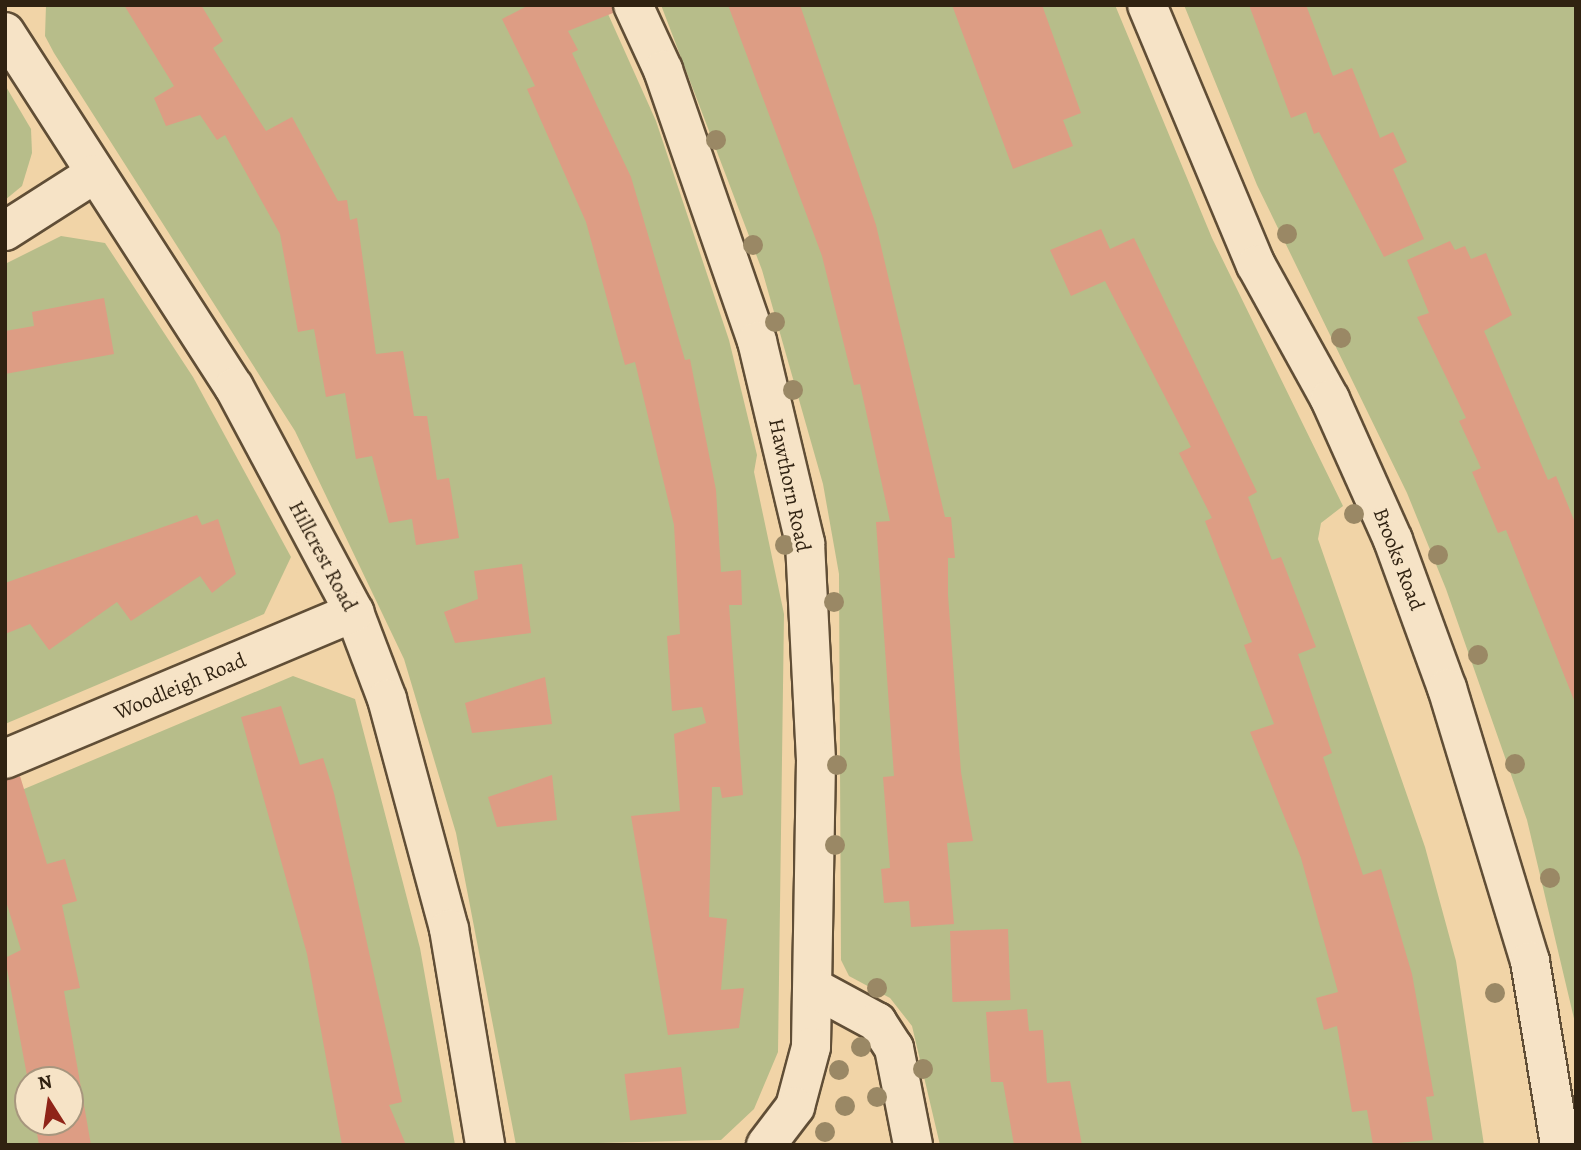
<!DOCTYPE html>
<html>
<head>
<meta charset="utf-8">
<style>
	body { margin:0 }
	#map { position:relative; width:1581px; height:1150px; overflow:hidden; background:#f1d4a7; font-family:Alegreya,serif }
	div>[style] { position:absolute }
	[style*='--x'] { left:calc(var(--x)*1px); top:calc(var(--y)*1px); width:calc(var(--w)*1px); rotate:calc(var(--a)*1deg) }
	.green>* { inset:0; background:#b7bd8a }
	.building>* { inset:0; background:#dd9d84; transform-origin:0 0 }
	.roads { filter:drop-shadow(2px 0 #604e36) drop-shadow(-2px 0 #604e36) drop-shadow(0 2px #604e36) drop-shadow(0 -2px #604e36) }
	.minor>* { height:38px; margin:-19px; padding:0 19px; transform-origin:19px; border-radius:19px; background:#f6e3c6 }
	.trees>* { width:20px; height:20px; margin:-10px; border-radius:50%; background:#9a8865 }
	span { translate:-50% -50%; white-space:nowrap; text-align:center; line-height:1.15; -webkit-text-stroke:7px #f6e3c6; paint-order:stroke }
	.street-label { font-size:21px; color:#302211 }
	.frame { position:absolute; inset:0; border:7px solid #302211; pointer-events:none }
	.north { position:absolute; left:14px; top:1066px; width:70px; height:70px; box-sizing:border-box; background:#f6e3c6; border:2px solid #a7967e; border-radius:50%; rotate:348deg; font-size:19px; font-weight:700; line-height:28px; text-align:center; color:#302211 }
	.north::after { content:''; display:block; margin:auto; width:24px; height:32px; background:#8f2418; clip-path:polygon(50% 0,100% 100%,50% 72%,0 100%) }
</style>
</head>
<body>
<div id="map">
	<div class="green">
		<div style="clip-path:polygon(46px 5px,604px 5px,656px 121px,729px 340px,757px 455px,754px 472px,784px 614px,778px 1052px,754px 1109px,721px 1140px,516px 1145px,456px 833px,404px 659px,295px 431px,54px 53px,45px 36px)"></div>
		<div style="clip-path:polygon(661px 5px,1115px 5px,1212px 238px,1343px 506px,1321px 523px,1318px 539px,1425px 847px,1456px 961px,1484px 1145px,940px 1145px,912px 1026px,890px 998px,849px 976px,841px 960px,839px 574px,823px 484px,762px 270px)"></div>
		<div style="clip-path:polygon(1184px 5px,1576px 5px,1576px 1027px,1527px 820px,1446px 589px,1407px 493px,1257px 185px)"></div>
		<div style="clip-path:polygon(5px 85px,31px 129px,32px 153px,22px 186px,5px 200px)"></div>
		<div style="clip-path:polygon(61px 236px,105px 243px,193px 377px,291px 557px,264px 614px,5px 724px,5px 264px)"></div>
		<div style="clip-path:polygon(evenodd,293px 676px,355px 699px,420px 948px,455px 1145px,5px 1145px,5px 797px,293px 676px,28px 1080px,70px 1080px,70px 1122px,28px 1122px,28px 1080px)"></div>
	</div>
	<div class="building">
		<div style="clip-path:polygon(124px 5px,201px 5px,223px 41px,213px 48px,266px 131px,292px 117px,338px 201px,347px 200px,350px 220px,357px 218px,376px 354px,403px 351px,414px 416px,427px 416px,437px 480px,449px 478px,459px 538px,416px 545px,412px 519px,389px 523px,372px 456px,356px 459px,345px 393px,326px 397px,314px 329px,298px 332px,280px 234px,225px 135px,217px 140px,200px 115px,166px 126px,154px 98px,174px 86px)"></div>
		<div style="clip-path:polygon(529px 5px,612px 5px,613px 13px,568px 31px,578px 50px,572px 53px,631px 177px,685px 360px,690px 359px,716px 490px,721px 572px,741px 570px,742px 605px,729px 605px,743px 795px,722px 798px,720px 787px,712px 787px,709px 917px,727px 919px,721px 990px,744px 988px,739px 1028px,668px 1035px,631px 816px,680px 811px,674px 734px,706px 723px,702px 707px,672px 711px,667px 636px,680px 634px,674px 525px,635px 362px,625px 365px,586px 222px,527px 89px,535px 86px,502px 19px)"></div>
		<div style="clip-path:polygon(728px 5px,800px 5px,876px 225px,945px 517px,951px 517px,955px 558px,948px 558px,948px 595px,961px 772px,973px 841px,947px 843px,954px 924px,911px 927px,909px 901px,884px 903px,881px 869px,890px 868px,883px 777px,894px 776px,876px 522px,890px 521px,860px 384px,854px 385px,822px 256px)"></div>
		<div style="clip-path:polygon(952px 5px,1042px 5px,1081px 113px,1063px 120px,1073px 146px,1013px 169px)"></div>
		<div style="clip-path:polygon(1249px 5px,1306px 5px,1333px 76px,1352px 68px,1380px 138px,1393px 132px,1407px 162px,1393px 169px,1424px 239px,1384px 257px,1319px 132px,1314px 134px,1306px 112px,1291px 118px)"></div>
		<div style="clip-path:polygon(1101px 229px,1110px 249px,1134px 238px,1257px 492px,1248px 497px,1272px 560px,1281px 557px,1316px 647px,1298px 654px,1332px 753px,1323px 757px,1363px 875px,1381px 869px,1412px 974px,1434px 1096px,1426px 1097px,1433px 1140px,1373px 1145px,1367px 1110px,1352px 1112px,1337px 1026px,1324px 1030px,1316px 998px,1338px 992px,1301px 858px,1250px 732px,1274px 724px,1244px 645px,1252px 642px,1205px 521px,1212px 518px,1179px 453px,1191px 447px,1105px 281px,1071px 296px,1050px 250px)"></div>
		<div style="clip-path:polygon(1450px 241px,1455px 250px,1465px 246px,1471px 259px,1486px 253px,1512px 315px,1484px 331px,1548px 480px,1556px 476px,1576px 525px,1576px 705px,1506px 530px,1498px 533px,1472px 472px,1481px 468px,1459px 421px,1466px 418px,1417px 317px,1429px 313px,1407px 260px)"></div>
		<div style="clip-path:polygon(104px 298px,114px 354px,5px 374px,5px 331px,34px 326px,32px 312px)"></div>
		<div style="clip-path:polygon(197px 515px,202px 525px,218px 519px,236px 574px,212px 593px,200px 576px,131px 621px,117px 602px,49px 650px,30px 624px,5px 634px,5px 583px)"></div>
		<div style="clip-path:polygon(522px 564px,531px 633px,455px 643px,444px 612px,478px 599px,474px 571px)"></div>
		<div style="clip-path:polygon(545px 677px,552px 724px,472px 733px,465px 703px)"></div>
		<div style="clip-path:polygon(281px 706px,300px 765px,323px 758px,334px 793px,402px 1102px,389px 1105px,406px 1145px,342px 1145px,307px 954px,241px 717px)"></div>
		<div style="clip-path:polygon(552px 775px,557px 820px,497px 827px,488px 797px)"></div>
		<div style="clip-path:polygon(20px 776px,47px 864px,65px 859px,77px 901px,62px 905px,80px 988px,64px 991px,91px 1145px,39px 1145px,35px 1122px,70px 1122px,70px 1080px,28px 1081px,5px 958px,21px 950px,5px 898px,5px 780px)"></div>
		<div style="left:1008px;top:929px;width:71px;height:58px;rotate:88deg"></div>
		<div style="clip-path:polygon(1027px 1009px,1029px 1031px,1043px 1030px,1047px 1083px,1070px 1081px,1082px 1145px,1014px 1145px,1003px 1082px,991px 1082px,986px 1012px)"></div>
		<div style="left:681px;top:1067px;width:47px;height:57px;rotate:83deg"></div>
	</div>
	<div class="roads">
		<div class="minor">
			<div style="--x:633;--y:5;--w:72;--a:65.2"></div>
			<div style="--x:663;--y:70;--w:287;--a:70.9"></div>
			<div style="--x:757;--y:341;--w:208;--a:76.6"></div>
			<div style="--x:805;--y:543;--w:217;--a:87.1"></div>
			<div style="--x:816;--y:760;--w:287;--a:91"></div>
			<div style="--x:811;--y:1047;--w:62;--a:104.9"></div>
			<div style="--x:795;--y:1107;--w:48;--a:127.3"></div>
			<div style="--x:1147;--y:5;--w:282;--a:67.3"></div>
			<div style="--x:1256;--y:265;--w:153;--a:61.1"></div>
			<div style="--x:1330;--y:399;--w:154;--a:65.9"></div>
			<div style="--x:1393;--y:540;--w:158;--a:70"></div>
			<div style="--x:1447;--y:688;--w:285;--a:73.1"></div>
			<div style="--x:1530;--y:961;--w:186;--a:80.7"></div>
			<div style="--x:5;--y:32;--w:422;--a:57.2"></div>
			<div style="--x:234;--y:387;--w:255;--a:61.9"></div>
			<div style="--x:354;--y:612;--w:93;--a:69.2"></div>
			<div style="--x:387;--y:699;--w:238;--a:74.9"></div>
			<div style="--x:449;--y:929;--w:219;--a:80.5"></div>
			<div style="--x:5;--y:231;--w:106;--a:-32.6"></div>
			<div style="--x:5;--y:759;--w:379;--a:-22.8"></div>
			<div style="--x:814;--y:988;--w:72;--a:28.4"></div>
			<div style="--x:877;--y:1022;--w:31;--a:57"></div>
			<div style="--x:894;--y:1048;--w:99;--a:78.9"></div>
		</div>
	</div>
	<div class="trees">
		<div style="left:716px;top:140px"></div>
		<div style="left:1287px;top:234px"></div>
		<div style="left:753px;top:245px"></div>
		<div style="left:775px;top:322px"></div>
		<div style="left:1341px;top:338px"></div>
		<div style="left:793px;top:390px"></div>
		<div style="left:1354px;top:514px"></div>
		<div style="left:785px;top:545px"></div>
		<div style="left:1438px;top:555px"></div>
		<div style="left:834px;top:602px"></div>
		<div style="left:1478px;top:655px"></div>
		<div style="left:1515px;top:764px"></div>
		<div style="left:837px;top:765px"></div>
		<div style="left:835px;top:845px"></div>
		<div style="left:1550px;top:878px"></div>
		<div style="left:877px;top:988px"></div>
		<div style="left:1495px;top:993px"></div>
		<div style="left:861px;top:1047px"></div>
		<div style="left:923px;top:1069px"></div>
		<div style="left:839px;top:1070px"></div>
		<div style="left:877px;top:1097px"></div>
		<div style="left:845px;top:1106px"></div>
		<div style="left:825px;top:1132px"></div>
	</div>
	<div class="street-label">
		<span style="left:790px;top:485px;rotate:78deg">Hawthorn Road</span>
		<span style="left:323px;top:556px;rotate:62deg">Hillcrest Road</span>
		<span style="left:1399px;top:559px;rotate:69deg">Brooks Road</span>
		<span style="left:180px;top:686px;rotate:-23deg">Woodleigh Road</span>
	</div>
	<div class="frame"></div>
	<div class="north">N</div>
</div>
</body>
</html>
